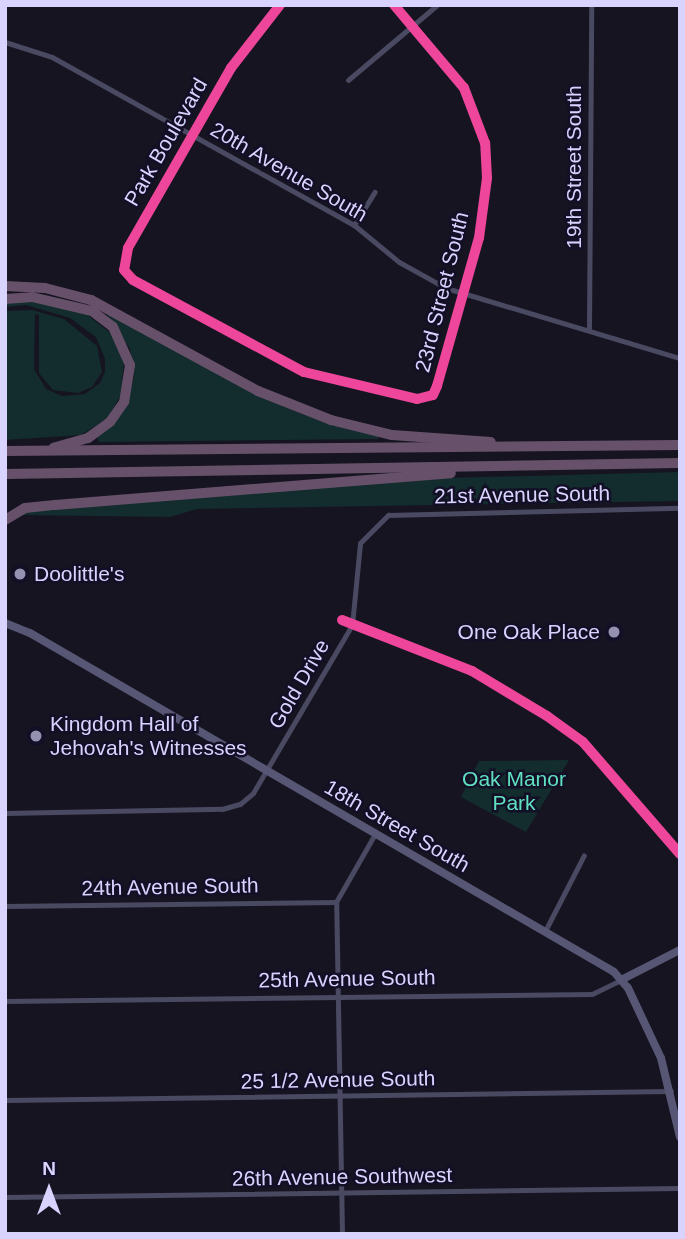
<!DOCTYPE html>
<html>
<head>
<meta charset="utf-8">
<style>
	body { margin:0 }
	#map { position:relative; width:685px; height:1239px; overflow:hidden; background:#161421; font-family:Arial,sans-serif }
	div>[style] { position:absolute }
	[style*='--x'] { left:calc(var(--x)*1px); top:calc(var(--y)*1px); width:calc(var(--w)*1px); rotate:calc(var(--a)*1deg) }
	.green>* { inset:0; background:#132c2d }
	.street>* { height:5px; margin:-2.5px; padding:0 2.5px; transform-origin:2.5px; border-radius:2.5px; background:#4a4962 }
	.secondary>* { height:8px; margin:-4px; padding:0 4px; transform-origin:4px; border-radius:4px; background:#575674 }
	.highway>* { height:10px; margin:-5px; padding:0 5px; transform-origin:5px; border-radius:5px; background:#67516a }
	.cycleway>* { height:10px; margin:-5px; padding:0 5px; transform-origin:5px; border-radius:5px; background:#ed469a }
	.dots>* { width:19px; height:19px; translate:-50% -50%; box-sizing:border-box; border:4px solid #130f26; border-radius:50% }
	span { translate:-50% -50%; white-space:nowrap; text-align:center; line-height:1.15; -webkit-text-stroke:5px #130f26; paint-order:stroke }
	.street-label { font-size:21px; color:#d9d4ff }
	.poi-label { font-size:21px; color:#d9d4ff }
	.left { translate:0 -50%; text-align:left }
	.right { translate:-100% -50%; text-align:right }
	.park-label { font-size:21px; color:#5fe0c0 }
	.frame { position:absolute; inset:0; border:7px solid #d9d4ff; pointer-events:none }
	.north { position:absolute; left:14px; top:1155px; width:70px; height:70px; -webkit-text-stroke:5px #130f26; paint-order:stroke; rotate:0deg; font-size:19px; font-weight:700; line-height:28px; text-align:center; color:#d9d4ff }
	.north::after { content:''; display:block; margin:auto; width:24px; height:32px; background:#d9d4ff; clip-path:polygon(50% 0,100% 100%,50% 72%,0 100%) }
</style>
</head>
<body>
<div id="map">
	<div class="green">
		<div style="clip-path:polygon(41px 301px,85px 313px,113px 335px,124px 359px,121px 395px,107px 419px,81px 435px,5px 440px,5px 311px,32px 310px,64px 319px,97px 346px,102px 372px,92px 387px,78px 393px,53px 390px,39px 373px,39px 315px,35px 314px,34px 369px,46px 389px,62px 396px,85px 394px,100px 383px,105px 372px,105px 359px,96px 337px,70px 318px,26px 305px,5px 307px,5px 303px)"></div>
		<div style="clip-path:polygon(104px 310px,266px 399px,304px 415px,379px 435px,378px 439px,99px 442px,97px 437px,124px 410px,134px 377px,130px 349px)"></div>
		<div style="clip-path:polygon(680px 472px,680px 501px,197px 509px,170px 517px,19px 515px,26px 511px,407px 479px)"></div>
		<div style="clip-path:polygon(569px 760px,526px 832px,461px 797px,479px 761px)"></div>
	</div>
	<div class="street">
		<div style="--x:280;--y:5;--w:80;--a:127.9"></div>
		<div style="--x:231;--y:68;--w:207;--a:119.8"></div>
		<div style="--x:128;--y:248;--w:22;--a:100"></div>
		<div style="--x:124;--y:270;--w:13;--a:48"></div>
		<div style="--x:133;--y:280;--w:194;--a:28.3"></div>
		<div style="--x:304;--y:372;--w:116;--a:13.4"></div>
		<div style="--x:417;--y:399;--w:16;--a:-14"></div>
		<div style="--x:433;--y:395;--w:10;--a:-66"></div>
		<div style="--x:437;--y:386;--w:154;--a:-74.2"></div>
		<div style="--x:479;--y:238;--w:61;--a:-82.4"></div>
		<div style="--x:487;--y:178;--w:35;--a:-93"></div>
		<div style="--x:485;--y:143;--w:59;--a:-110.9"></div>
		<div style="--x:464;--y:88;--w:109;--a:-130.1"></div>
		<div style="--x:5;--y:42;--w:49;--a:17.7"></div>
		<div style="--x:52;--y:57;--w:346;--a:29.1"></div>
		<div style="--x:354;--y:225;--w:58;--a:39.4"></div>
		<div style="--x:399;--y:262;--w:54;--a:29"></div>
		<div style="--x:446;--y:288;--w:244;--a:16.7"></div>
		<div style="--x:348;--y:80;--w:116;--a:-40.1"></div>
		<div style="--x:354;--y:225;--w:39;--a:-58"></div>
		<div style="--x:589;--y:329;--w:324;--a:-89.6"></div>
		<div style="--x:5;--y:813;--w:217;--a:-1.1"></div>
		<div style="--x:222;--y:809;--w:19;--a:-16"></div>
		<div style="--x:240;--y:804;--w:17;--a:-40"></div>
		<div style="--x:253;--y:793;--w:195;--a:-59.5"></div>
		<div style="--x:352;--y:625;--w:82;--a:-84.4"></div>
		<div style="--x:360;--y:543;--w:40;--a:-45"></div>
		<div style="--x:388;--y:515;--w:292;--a:-1.4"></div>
		<div style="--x:5;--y:906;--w:331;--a:-0.7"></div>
		<div style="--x:545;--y:931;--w:85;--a:-62.8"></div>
		<div style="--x:5;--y:1001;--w:587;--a:-0.68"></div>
		<div style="--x:592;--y:994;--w:32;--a:-26"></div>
		<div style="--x:5;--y:1100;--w:666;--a:-0.77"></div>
		<div style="--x:5;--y:1197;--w:675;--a:-0.76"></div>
		<div style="--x:342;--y:1234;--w:332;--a:-91"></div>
		<div style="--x:336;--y:902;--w:78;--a:-60.2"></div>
	</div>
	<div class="secondary">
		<div style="--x:5;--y:623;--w:27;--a:22"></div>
		<div style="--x:30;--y:633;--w:675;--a:30.13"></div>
		<div style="--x:614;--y:972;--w:21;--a:49"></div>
		<div style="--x:628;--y:988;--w:77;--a:64.8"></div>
		<div style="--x:661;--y:1058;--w:81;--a:76.5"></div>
		<div style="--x:621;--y:980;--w:66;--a:-27"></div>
	</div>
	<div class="highway">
		<div style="--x:5;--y:286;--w:40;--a:2.9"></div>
		<div style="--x:45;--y:288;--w:48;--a:14.6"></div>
		<div style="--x:91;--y:300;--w:190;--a:28.6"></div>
		<div style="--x:258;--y:391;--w:79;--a:21.7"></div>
		<div style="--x:331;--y:420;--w:63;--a:13.8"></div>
		<div style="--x:392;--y:435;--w:99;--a:4"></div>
		<div style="--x:5;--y:299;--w:27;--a:-4"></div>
		<div style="--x:32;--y:297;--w:62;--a:13.1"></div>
		<div style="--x:92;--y:311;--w:26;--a:37"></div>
		<div style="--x:113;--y:327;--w:42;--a:65.9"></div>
		<div style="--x:130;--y:365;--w:37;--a:99"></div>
		<div style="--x:124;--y:402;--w:24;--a:125"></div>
		<div style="--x:110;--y:422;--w:27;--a:144"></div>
		<div style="--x:88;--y:438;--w:36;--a:164"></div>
		<div style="--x:5;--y:451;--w:675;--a:-0.51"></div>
		<div style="--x:5;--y:474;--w:675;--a:-0.93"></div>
		<div style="--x:5;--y:520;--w:23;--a:-31"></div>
		<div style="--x:25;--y:508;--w:30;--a:-6"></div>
		<div style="--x:55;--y:505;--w:397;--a:-4.6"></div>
	</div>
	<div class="cycleway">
		<div style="--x:280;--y:5;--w:80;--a:127.9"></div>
		<div style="--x:231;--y:68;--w:207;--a:119.8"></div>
		<div style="--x:128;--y:248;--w:22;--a:100"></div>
		<div style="--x:124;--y:270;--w:13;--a:48"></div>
		<div style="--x:133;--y:280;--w:194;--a:28.3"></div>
		<div style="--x:304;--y:372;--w:116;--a:13.4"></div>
		<div style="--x:417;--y:399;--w:16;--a:-14"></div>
		<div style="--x:433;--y:395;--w:10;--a:-66"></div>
		<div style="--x:437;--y:386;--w:154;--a:-74.2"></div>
		<div style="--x:479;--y:238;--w:61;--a:-82.4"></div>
		<div style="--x:487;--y:178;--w:35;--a:-93"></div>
		<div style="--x:485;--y:143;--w:59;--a:-110.9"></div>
		<div style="--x:464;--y:88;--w:109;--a:-130.1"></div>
		<div style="--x:342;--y:620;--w:140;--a:21.4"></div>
		<div style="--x:472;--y:671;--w:87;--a:31"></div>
		<div style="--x:547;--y:716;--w:44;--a:35.8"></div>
		<div style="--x:583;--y:742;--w:148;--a:49.1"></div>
	</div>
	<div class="dots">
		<div style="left:20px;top:574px;background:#9591b1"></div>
		<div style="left:614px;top:632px;background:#9591b1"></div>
		<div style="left:36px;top:736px;background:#9591b1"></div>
	</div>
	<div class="street-label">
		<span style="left:166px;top:142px;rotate:-60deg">Park Boulevard</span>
		<span style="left:574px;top:167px;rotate:-90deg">19th Street South</span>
		<span style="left:289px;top:172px;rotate:30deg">20th Avenue South</span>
		<span style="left:442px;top:292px;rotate:-76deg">23rd Street South</span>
		<span style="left:522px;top:495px;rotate:-1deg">21st Avenue South</span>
		<span style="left:299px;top:684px;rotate:-60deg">Gold Drive</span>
		<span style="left:397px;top:826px;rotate:30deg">18th Street South</span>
		<span style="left:170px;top:887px;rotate:-1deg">24th Avenue South</span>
		<span style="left:347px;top:979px;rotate:-1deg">25th Avenue South</span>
		<span style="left:338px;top:1080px;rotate:-1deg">25 1/2 Avenue South</span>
		<span style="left:342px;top:1177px;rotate:-1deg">26th Avenue Southwest</span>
	</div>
	<div class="poi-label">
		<span class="left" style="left:34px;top:574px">Doolittle's</span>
		<span class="right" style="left:600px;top:632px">One Oak Place</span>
		<span class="left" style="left:50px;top:736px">Kingdom Hall of<br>Jehovah's Witnesses</span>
	</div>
	<div class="park-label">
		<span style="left:514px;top:791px">Oak Manor<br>Park</span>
	</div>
	<div class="frame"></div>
	<div class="north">N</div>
</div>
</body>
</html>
